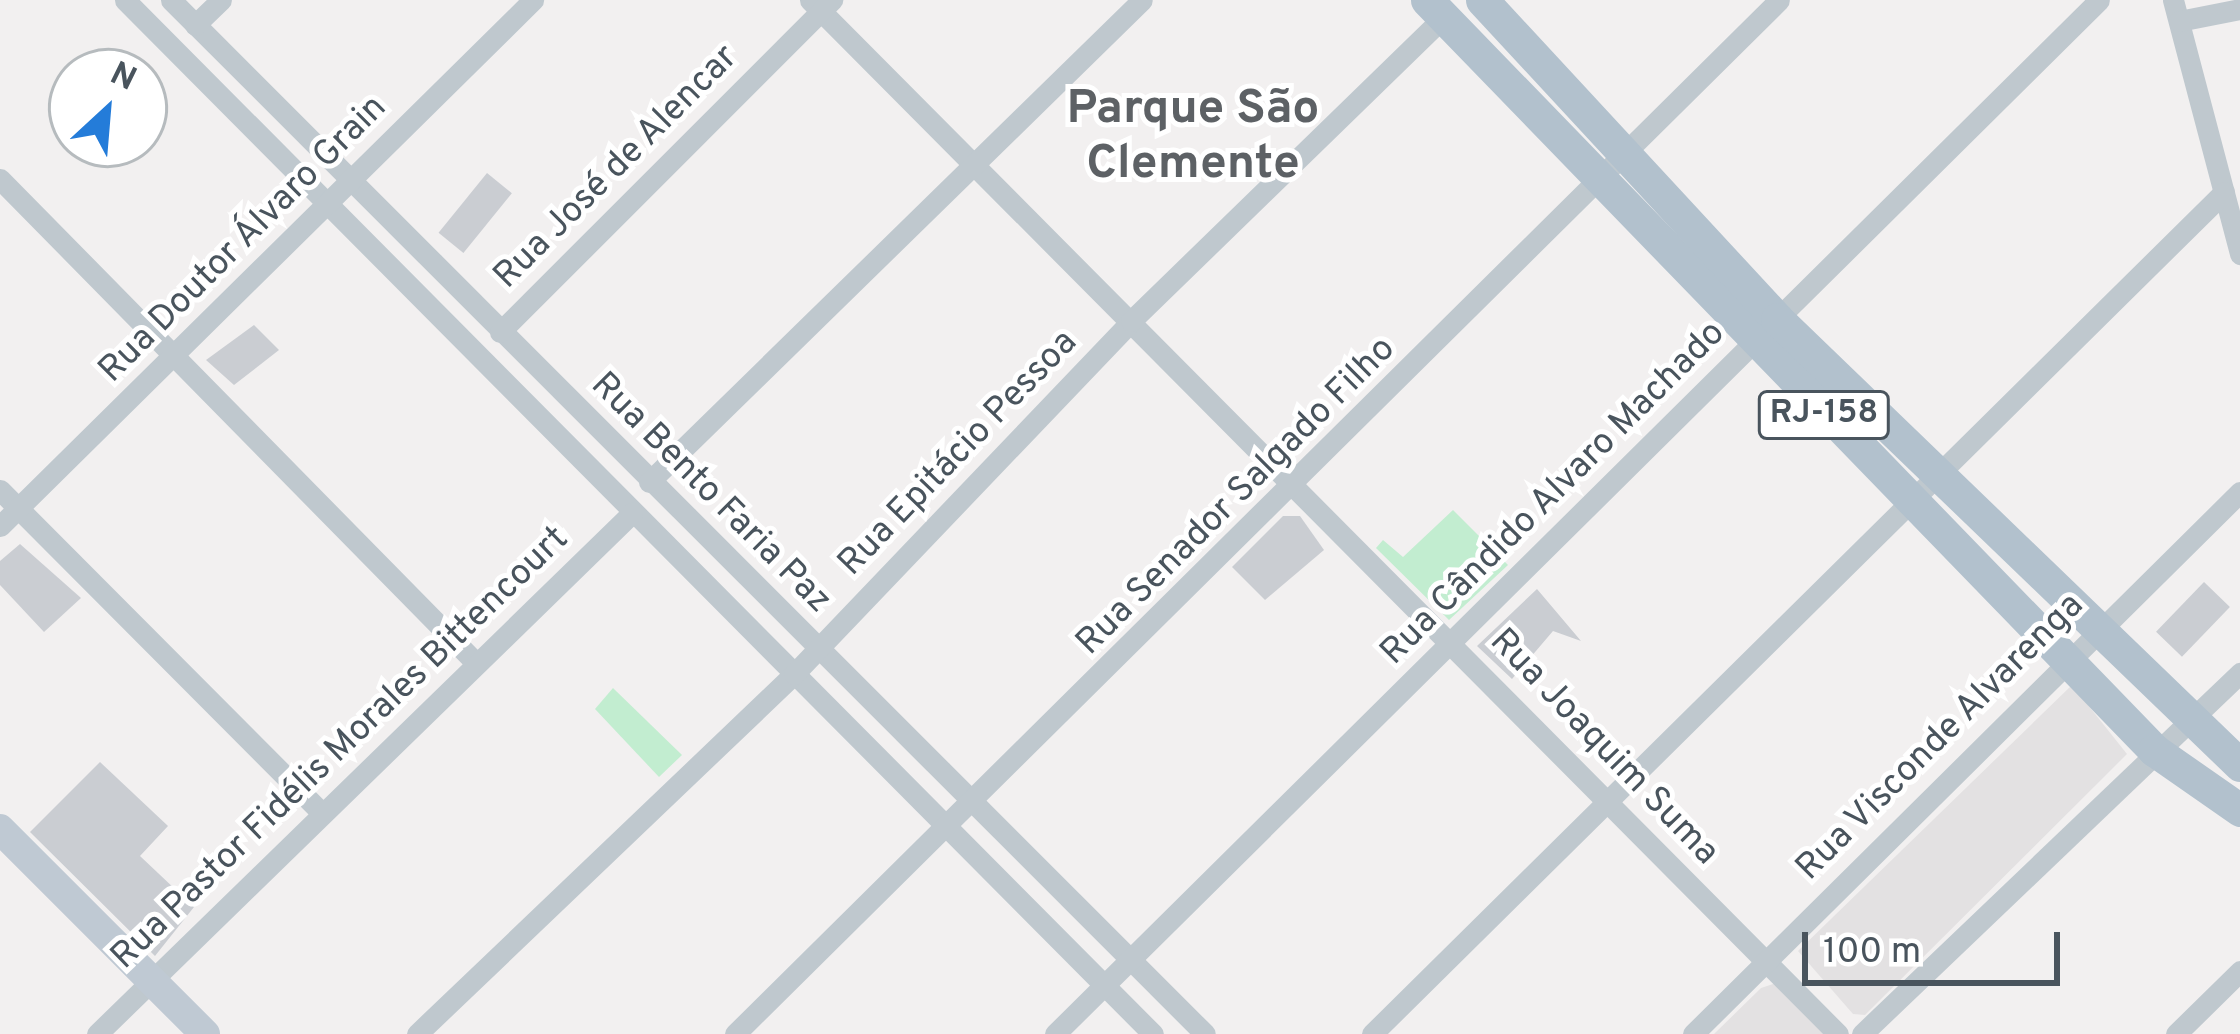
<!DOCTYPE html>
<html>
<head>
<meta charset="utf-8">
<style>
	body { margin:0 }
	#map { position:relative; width:2240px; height:1034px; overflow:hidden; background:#f2f0f0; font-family:Overpass,sans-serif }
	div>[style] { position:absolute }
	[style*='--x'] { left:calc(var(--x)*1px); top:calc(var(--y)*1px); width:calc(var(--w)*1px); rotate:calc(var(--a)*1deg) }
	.education>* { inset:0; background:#e3e1e2 }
	.green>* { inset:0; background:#c2edd0 }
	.building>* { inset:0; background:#cacdd2; transform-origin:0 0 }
	.minor>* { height:21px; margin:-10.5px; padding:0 10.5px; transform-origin:10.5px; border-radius:10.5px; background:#bfc8ce }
	.secondary>* { height:30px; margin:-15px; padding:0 15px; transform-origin:15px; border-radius:15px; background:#bfc9d3 }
	.primary>* { height:33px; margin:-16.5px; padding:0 16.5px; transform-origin:16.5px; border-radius:16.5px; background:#b2c1cd }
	span { translate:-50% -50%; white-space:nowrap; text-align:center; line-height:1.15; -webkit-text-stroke:10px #fff; paint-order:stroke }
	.shield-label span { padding:3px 9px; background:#fff; border:3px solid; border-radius:9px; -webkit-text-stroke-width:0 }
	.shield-label { font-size:33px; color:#49545d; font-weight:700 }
	.street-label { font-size:36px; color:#49545d }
	.district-label { font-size:48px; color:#5d6165; font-weight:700 }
	.north { position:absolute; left:48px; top:48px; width:120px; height:120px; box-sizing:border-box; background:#fff; border:3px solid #b6bbbe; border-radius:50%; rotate:26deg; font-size:33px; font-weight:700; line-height:48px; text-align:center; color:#49545d }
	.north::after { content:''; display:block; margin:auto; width:42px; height:54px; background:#247cd9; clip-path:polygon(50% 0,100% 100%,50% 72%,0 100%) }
	.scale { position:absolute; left:1802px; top:932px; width:258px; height:54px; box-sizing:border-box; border:6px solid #49545d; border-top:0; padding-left:15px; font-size:36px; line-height:42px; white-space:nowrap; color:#49545d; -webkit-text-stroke:9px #fff; paint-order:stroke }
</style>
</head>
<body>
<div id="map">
	<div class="education">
		<div style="clip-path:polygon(2072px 685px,2127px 754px,1865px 1015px,1853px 1014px,1798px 951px)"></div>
		<div style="clip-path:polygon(1776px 983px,1826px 1034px,1714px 1034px,1761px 988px)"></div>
	</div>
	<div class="green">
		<div style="clip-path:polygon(1453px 510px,1508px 565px,1449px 620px,1376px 548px,1383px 540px,1403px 557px)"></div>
		<div style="clip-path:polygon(613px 688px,682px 755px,659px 777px,595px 709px)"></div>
	</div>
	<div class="building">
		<div style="left:487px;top:173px;width:32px;height:77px;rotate:39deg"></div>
		<div style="clip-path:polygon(254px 325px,279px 350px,234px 385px,206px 360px)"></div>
		<div style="clip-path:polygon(1283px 516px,1300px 516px,1324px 550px,1265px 600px,1232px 567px)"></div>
		<div style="clip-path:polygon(20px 544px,81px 598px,44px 632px,0 585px,0 561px)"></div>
		<div style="left:2204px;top:582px;width:36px;height:69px;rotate:44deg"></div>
		<div style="clip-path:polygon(1537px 589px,1581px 641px,1553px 631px,1512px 679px,1477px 646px)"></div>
		<div style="clip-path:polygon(100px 762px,168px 826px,140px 856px,194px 907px,155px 956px,30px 832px)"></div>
	</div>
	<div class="minor">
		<div style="--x:125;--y:0;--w:1458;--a:45.17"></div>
		<div style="--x:171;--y:0;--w:1462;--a:45"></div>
		<div style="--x:810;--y:0;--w:1458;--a:45.17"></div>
		<div style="--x:2173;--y:0;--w:263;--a:75.2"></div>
		<div style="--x:2179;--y:21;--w:62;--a:-11.1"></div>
		<div style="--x:195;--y:25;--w:36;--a:-44"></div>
		<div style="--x:0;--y:179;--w:677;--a:45.48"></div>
		<div style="--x:500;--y:332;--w:470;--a:-45"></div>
		<div style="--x:649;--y:482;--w:689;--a:-44.35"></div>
		<div style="--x:0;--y:490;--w:453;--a:45.1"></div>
		<div style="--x:0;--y:526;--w:749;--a:-44.62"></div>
		<div style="--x:97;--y:1034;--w:747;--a:-44.24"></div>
		<div style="--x:417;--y:1034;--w:521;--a:-43.68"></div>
		<div style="--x:794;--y:674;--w:488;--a:-46.3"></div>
		<div style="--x:1131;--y:321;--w:435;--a:-44.2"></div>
		<div style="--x:735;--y:1034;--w:1469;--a:-44.72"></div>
		<div style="--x:1055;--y:1034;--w:1469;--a:-44.72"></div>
		<div style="--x:1372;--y:1034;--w:1198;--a:-44.66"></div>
		<div style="--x:1693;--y:1034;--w:770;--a:-44.74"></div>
		<div style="--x:1862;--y:1034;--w:523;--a:-43.68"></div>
		<div style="--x:2176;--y:1034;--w:90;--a:-44.5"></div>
	</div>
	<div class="secondary">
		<div style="--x:0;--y:829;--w:290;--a:45"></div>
	</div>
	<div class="primary">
		<div style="--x:1427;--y:0;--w:1045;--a:45.89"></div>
		<div style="--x:2154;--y:750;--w:105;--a:34.9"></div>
		<div style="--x:1482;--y:0;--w:434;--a:47.2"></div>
		<div style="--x:1777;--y:319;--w:643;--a:43.93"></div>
	</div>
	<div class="shield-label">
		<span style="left:1824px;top:415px">RJ-158</span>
	</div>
	<div class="street-label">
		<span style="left:617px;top:168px;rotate:-45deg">Rua José de Alencar</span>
		<span style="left:244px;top:240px;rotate:-45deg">Rua Doutor Álvaro Grain</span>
		<span style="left:959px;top:454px;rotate:-46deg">Rua Epitácio Pessoa</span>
		<span style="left:710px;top:494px;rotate:45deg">Rua Bento Faria Paz</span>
		<span style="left:1554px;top:494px;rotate:-45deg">Rua Cândido Alvaro Machado</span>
		<span style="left:1237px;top:497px;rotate:-45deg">Rua Senador Salgado Filho</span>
		<span style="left:1941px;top:738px;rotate:-45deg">Rua Visconde Alvarenga</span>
		<span style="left:1603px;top:748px;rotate:46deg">Rua Joaquim Suma</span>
		<span style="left:341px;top:749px;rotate:-44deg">Rua Pastor Fidélis Morales Bittencourt</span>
	</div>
	<div class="district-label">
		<span style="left:1193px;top:138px">Parque São<br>Clemente</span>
	</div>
	<div class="north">N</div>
	<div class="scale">100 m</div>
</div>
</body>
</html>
